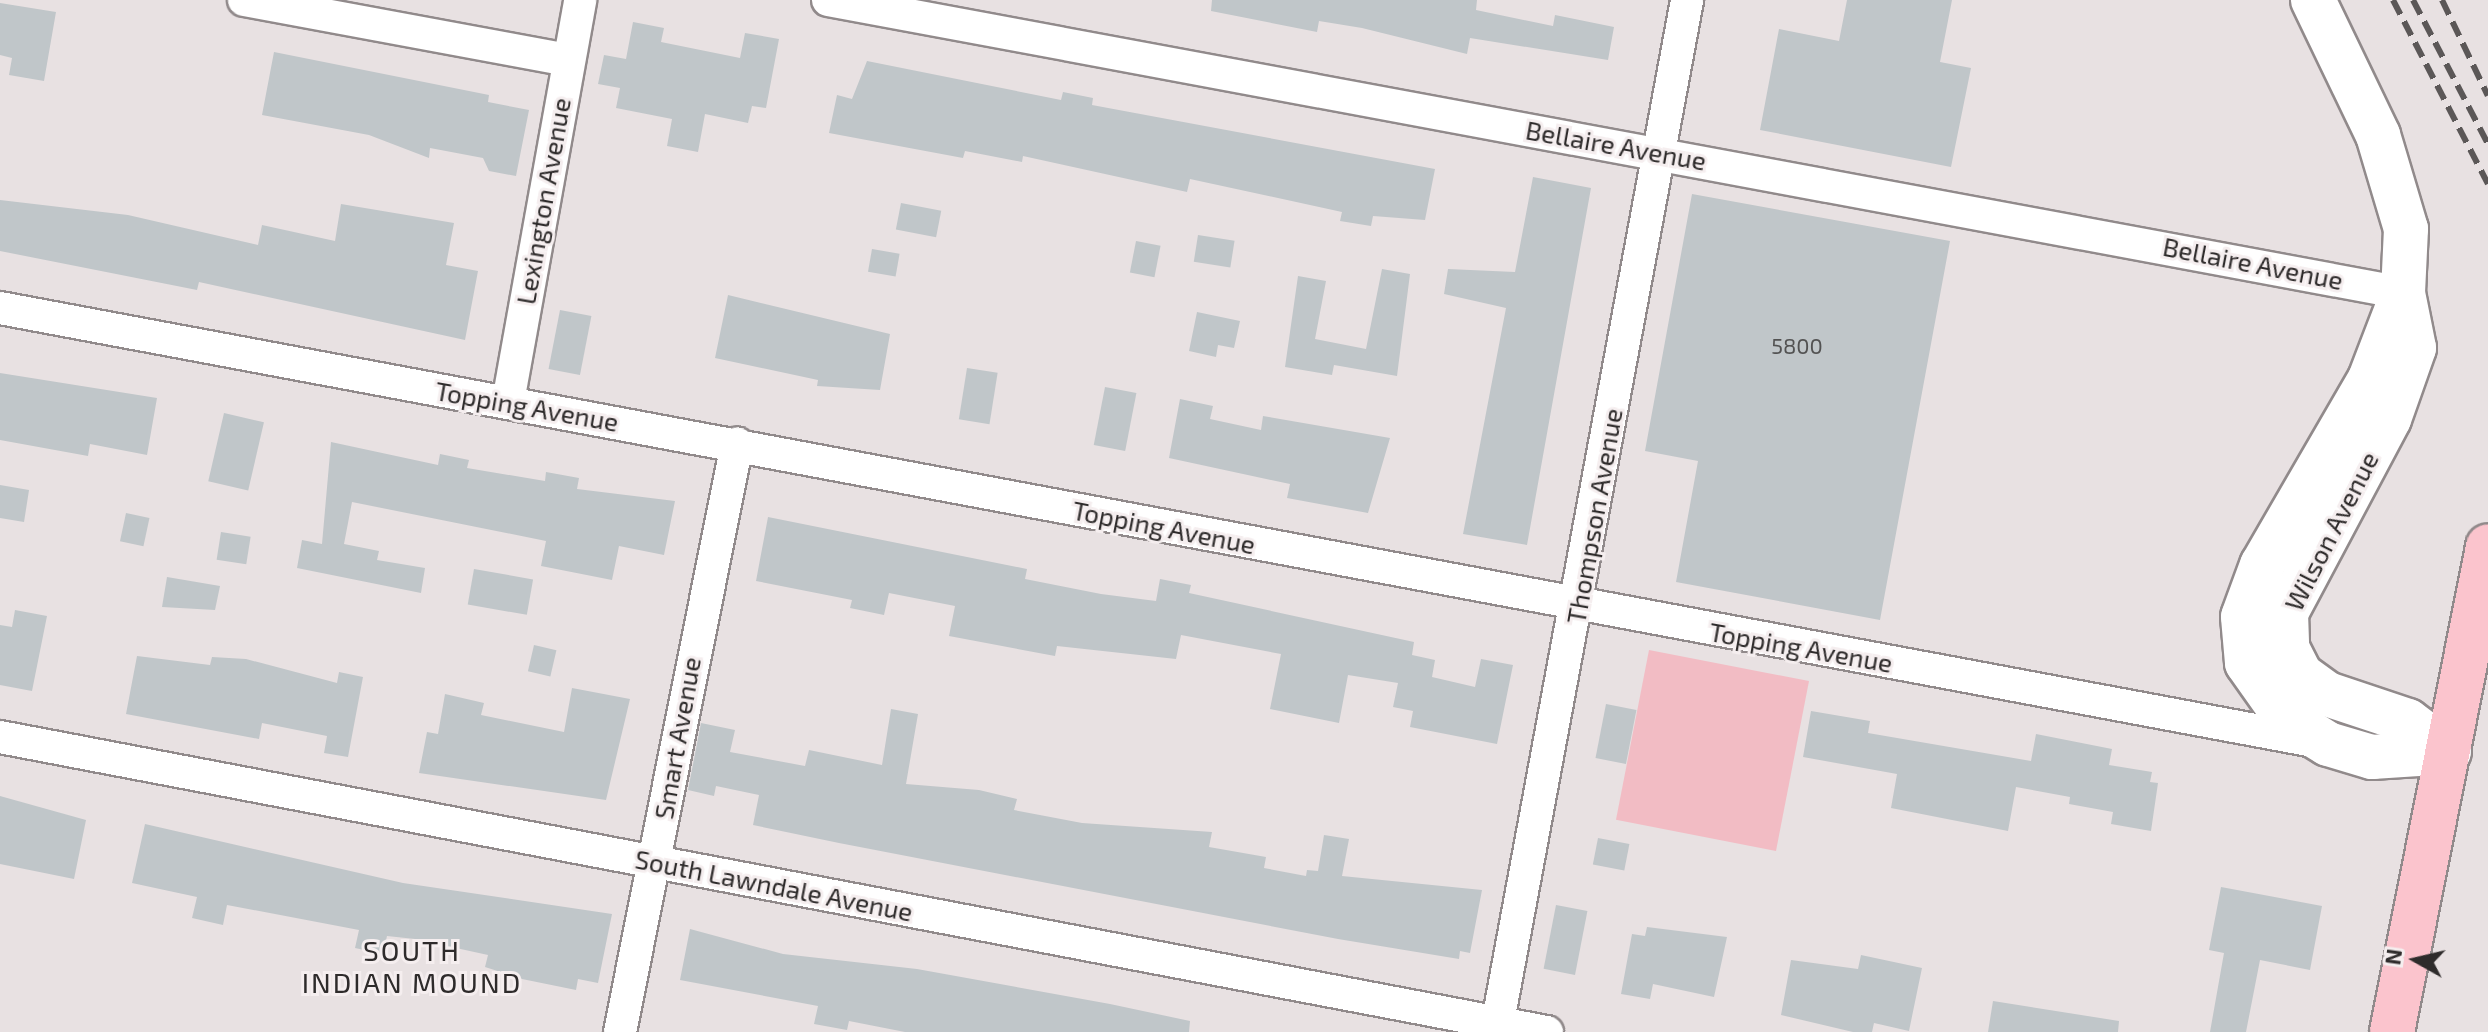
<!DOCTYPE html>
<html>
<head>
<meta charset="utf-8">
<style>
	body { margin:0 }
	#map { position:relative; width:2488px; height:1032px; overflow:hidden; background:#e8e1e2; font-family:"Exo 2",sans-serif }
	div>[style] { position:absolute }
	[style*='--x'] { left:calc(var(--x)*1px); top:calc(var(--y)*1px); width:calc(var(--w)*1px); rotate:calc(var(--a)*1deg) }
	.green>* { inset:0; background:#f2bcc4; transform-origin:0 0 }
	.building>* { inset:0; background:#c0c6c9; transform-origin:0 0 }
	.roads { filter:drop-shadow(2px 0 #918a8b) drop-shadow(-2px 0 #918a8b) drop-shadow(0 2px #918a8b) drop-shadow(0 -2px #918a8b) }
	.street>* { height:32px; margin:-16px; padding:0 16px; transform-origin:16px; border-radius:16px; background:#fff }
	.secondary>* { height:44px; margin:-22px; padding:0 22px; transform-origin:22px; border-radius:22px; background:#fff }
	.primary>* { height:44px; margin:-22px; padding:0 22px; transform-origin:22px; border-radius:22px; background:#fbc4cd }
	.rail>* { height:6px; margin-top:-3px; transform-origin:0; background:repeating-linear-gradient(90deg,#5b5757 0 16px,transparent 0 24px) }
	span { translate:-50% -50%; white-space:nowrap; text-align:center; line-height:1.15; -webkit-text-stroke:6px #f5eeef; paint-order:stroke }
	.number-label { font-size:22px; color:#525252 }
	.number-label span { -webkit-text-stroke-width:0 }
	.street-label { font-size:26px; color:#2e2b2b }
	.neighbourhood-label { font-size:28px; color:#2e2b2b; letter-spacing:2px }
	.north { position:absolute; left:2376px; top:920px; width:80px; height:80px; -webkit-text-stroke:6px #f5eeef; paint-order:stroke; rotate:278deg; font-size:22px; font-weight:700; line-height:32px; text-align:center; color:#2e2b2b }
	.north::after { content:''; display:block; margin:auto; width:28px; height:36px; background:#2e2b2b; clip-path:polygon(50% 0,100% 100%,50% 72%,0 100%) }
</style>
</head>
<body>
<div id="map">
	<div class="green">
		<div style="left:1649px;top:650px;width:163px;height:173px;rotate:11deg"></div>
	</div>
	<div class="building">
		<div style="clip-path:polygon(1212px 0,1477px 0,1476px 10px,1553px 26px,1555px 15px,1614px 27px,1608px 60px,1470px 38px,1467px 54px,1362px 28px,1319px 21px,1317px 32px,1211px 11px)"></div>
		<div style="clip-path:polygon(1847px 0,1952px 0,1940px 62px,1971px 68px,1951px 167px,1760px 130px,1779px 29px,1839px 41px)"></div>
		<div style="clip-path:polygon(0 3px,56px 12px,44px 81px,9px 75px,12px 58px,0 55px)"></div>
		<div style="clip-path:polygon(633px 22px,664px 28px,661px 42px,740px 58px,745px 33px,779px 39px,766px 108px,752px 106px,748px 123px,705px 114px,698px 152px,667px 146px,672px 119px,616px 108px,620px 88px,598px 84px,604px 55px,626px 59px)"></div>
		<div style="clip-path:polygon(274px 52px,489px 95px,488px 102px,529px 110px,516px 176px,489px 171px,483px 158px,430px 148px,429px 158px,369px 135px,262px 115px)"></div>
		<div style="clip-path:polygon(867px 61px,1061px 100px,1063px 92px,1093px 98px,1092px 105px,1435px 169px,1425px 220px,1373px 216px,1371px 226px,1340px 221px,1342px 212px,1190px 179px,1187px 192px,1023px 156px,1022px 162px,965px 151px,963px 158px,829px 133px,837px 95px,852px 99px)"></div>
		<div style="clip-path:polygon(1533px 177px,1591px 188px,1527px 545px,1463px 534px,1506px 308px,1444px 294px,1448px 269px,1515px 272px)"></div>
		<div style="clip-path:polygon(1692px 194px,1950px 241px,1880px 620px,1676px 582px,1698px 461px,1645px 451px)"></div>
		<div style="clip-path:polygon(0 200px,128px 215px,258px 245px,262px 225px,335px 241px,341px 204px,454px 223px,446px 265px,478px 271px,465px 340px,199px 282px,197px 290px,0 251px)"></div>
		<div style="left:901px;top:203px;width:41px;height:27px;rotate:11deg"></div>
		<div style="left:1198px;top:235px;width:37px;height:27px;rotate:9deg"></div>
		<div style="left:1136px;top:241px;width:25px;height:32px;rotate:11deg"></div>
		<div style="left:872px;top:249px;width:28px;height:23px;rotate:10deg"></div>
		<div style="clip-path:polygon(1382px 269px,1410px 274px,1397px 376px,1334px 365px,1332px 375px,1285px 367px,1298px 276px,1326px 281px,1315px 339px,1366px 349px)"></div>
		<div style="clip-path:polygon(728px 295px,890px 334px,880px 390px,817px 386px,818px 380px,715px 358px)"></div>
		<div style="left:560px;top:310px;width:32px;height:60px;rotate:11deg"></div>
		<div style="clip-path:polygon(1197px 312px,1240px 321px,1234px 348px,1218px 345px,1216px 357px,1189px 351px)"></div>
		<div style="left:967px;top:368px;width:31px;height:52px;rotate:9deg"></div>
		<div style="clip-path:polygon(0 373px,157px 398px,147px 455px,90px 444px,88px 456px,0 440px)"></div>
		<div style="left:1105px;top:387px;width:32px;height:59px;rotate:11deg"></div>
		<div style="clip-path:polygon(1180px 399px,1213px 406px,1210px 419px,1261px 430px,1263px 416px,1390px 438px,1368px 513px,1287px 498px,1290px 484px,1169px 458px)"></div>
		<div style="left:224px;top:413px;width:41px;height:70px;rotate:13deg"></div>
		<div style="clip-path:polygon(331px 442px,438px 465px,440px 454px,469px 460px,467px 468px,545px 481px,546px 472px,579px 478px,577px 489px,675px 501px,664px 555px,619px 546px,612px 580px,541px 566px,546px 541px,352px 502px,344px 544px,379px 551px,377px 560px,425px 568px,421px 593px,297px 568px,302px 540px,322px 544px)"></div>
		<div style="clip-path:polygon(0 485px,29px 490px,24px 522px,0 518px)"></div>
		<div style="left:126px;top:513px;width:24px;height:29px;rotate:12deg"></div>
		<div style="clip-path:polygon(768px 517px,1027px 569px,1025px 579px,1101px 594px,1156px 601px,1160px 579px,1191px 585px,1189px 593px,1414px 642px,1412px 655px,1435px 660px,1432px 677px,1475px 687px,1481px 659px,1513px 665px,1497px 744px,1410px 727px,1413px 711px,1393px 707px,1398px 683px,1348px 675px,1339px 723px,1270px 709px,1281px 654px,1181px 635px,1176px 659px,1057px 646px,1055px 656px,949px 636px,955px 606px,889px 593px,884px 615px,850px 608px,852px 600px,756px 581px)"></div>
		<div style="left:221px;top:532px;width:30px;height:28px;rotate:9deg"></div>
		<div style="left:474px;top:569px;width:60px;height:36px;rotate:10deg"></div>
		<div style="clip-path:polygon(167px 577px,220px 586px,215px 610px,162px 607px)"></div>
		<div style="clip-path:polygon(15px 610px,47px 616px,32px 691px,0 685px,0 625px,12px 627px)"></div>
		<div style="left:534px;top:645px;width:23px;height:27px;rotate:13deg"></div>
		<div style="clip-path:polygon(137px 656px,210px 665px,212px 657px,246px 659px,337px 683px,339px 672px,363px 677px,348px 757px,324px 753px,327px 736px,262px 723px,259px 739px,126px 714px)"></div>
		<div style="clip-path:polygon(572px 688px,630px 699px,606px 800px,419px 773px,427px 732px,438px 734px,445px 694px,484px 703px,481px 715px,564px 732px)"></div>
		<div style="left:1606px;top:704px;width:31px;height:55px;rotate:11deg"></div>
		<div style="clip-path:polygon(891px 709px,918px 714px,906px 784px,979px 790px,1017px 799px,1014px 810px,1082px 823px,1212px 832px,1209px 847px,1266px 857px,1264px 868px,1306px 876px,1307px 870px,1318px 871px,1324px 835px,1349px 839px,1342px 876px,1482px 890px,1470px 953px,1460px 951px,1459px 959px,1338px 939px,839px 843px,753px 825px,759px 795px,716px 786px,714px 796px,688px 790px,701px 723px,735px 730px,730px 752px,805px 766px,809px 750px,882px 765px)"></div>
		<div style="clip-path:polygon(1811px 711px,1870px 721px,1868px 733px,2031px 761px,2036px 734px,2112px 749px,2109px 765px,2152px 772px,2150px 782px,2158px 783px,2151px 831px,2111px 824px,2113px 812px,2069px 804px,2070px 797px,2016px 787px,2008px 831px,1891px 808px,1897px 774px,1803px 757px)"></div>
		<div style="clip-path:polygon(0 796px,86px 820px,74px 879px,0 864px)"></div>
		<div style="clip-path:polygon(145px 824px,403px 883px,612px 914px,598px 983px,578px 979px,576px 990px,522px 979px,485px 967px,488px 955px,415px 939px,387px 936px,383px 954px,355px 948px,359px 930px,227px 905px,223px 925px,192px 918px,197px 897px,132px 883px)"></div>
		<div style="left:1598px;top:838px;width:32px;height:27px;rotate:11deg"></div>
		<div style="clip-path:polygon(2221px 887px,2322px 906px,2310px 970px,2260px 960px,2246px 1032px,2210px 1032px,2224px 953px,2209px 950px)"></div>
		<div style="left:1556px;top:905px;width:32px;height:65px;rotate:11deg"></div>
		<div style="clip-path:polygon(1647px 927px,1727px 937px,1714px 997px,1653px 984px,1650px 999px,1621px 994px,1632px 934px,1645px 936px)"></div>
		<div style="clip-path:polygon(690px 929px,783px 954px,917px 969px,1110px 1004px,1190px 1021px,1189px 1032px,905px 1032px,849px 1021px,847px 1030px,814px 1024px,818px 1006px,680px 980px)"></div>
		<div style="clip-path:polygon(1861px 955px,1922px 968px,1909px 1031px,1874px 1023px,1872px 1032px,1853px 1032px,1781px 1015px,1791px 960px,1858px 969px)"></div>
		<div style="clip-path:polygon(1993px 1001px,2119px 1021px,2118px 1032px,1988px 1032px)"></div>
	</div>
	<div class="roads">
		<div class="street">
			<div style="--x:244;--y:0;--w:330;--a:10.5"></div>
			<div style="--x:828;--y:0;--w:1602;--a:10.54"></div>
			<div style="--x:0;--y:308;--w:2364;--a:10.6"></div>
			<div style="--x:508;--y:402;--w:408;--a:-79.8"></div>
			<div style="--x:0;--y:737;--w:1575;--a:10.8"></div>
			<div style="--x:620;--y:1032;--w:600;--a:-78.75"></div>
			<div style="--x:1496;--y:1032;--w:1050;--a:-79.51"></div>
		</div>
		<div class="secondary">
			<div style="--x:2313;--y:0;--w:150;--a:64.3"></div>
			<div style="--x:2378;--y:135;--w:98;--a:73.4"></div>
			<div style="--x:2406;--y:229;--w:64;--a:92.7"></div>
			<div style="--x:2403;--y:293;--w:56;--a:78.7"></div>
			<div style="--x:2414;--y:348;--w:75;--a:109.4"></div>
			<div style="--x:2389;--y:419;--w:220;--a:118"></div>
			<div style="--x:2286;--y:613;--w:35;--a:88"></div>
			<div style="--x:2287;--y:648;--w:30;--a:63"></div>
			<div style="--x:2301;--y:675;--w:32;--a:36"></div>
			<div style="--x:2327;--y:694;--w:85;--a:18.4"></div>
			<div style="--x:2408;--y:721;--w:51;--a:37.1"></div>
			<div style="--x:2403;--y:293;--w:92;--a:111"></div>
			<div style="--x:2370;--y:379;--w:215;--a:120.1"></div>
			<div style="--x:2262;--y:565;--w:55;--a:110.1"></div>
			<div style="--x:2243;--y:617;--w:46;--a:85"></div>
			<div style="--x:2247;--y:663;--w:67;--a:54.7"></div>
			<div style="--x:2286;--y:718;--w:49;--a:31.8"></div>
			<div style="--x:2328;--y:744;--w:46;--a:16.5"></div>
			<div style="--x:2372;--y:757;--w:77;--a:-3.7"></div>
		</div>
		<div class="primary">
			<div style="--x:2392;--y:1032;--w:495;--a:-78.8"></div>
		</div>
	</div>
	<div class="rail">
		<div style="--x:2393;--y:0;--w:207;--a:62.7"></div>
		<div style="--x:2413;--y:0;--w:162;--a:62.5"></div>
		<div style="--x:2442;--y:0;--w:106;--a:64.4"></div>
	</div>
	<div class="number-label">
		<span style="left:1797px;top:346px">5800</span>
	</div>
	<div class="street-label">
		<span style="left:1616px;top:145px;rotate:10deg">Bellaire Avenue</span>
		<span style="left:543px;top:201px;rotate:-80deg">Lexington Avenue</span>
		<span style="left:2253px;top:263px;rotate:11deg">Bellaire Avenue</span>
		<span style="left:527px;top:406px;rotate:10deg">Topping Avenue</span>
		<span style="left:1594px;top:516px;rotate:-80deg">Thompson Avenue</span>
		<span style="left:1164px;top:527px;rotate:11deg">Topping Avenue</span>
		<span style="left:2331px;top:531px;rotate:-63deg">Wilson Avenue</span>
		<span style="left:1801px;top:647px;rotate:10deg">Topping Avenue</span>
		<span style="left:677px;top:738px;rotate:-80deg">Smart Avenue</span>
		<span style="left:774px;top:885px;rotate:11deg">South Lawndale Avenue</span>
	</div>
	<div class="neighbourhood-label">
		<span style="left:412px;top:966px">SOUTH<br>INDIAN MOUND</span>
	</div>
	<div class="north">N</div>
</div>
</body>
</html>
